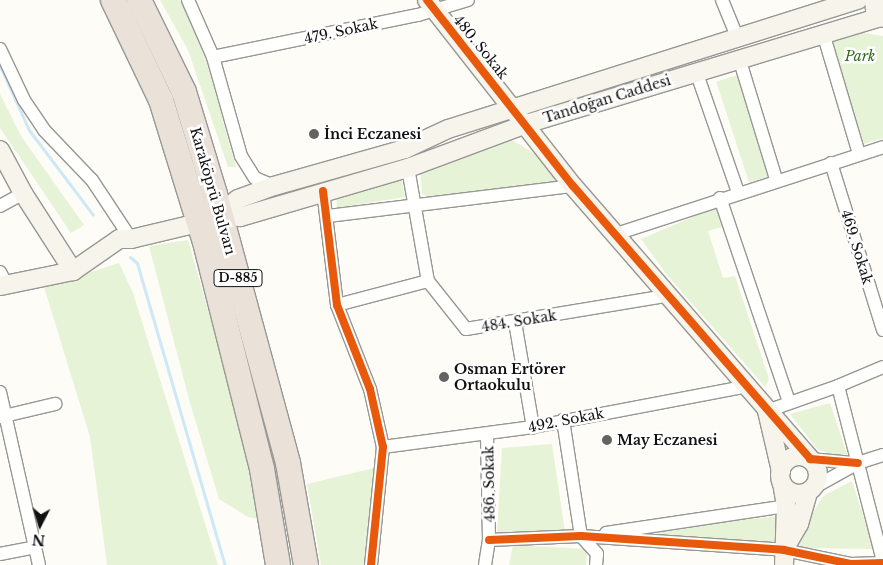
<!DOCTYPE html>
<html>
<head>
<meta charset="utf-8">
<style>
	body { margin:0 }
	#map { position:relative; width:883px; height:565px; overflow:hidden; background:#fdfcf7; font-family:"Libre Baskerville",serif }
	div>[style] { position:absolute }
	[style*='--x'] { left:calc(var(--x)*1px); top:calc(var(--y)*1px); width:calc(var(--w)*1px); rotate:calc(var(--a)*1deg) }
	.green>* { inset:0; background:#e7f3d7; transform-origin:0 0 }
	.stream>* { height:3px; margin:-1.5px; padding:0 1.5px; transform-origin:1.5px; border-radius:1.5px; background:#cde8f7 }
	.roads { filter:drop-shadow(1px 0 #979795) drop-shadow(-1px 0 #979795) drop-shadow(0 1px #979795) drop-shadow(0 -1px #979795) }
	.street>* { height:12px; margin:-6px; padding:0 6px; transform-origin:6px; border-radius:6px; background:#fffffe }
	.secondary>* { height:18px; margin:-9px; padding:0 9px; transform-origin:9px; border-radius:9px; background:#f6f4eb }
	.secondary>.ring { margin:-9px; padding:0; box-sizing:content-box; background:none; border:18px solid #f6f4eb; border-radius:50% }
	.highway>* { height:24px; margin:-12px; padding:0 12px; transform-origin:12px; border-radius:12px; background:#eae1d8 }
	.cycleway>* { height:8px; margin:-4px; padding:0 4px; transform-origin:4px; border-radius:4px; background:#e8590c }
	.dots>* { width:14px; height:14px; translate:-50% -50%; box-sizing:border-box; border:2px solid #fff; border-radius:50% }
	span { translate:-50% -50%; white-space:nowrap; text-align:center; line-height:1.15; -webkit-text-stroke:5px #fff; paint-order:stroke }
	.shield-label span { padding:1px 4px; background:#fff; border:1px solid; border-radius:4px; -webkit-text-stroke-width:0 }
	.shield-label { font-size:12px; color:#111; font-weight:700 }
	.street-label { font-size:14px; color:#111 }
	.park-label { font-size:14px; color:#2f6b1f; font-style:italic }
	.poi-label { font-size:14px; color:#111; font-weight:700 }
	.left { translate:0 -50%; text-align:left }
	.north { position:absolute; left:15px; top:500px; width:50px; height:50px; -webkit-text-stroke:4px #fff; paint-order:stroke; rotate:185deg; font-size:14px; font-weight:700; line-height:20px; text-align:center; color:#111 }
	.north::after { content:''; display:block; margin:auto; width:18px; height:22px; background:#111; clip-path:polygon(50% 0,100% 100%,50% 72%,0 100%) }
</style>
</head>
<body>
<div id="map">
	<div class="green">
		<div style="clip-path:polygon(160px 0,180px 0,183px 6px,207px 63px,236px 167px,228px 167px,188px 50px)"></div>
		<div style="clip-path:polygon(859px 32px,883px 36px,883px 138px,864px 144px,830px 39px)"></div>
		<div style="left:740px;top:74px;width:106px;height:25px;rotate:72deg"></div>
		<div style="clip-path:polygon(0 94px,21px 136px,84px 225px,71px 233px,0 128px)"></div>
		<div style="clip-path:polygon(512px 140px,545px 160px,561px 183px,428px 197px,422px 194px,420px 167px)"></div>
		<div style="clip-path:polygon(400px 171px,405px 197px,337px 208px,336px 190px)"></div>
		<div style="clip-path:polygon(716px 207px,722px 227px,708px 231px,723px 278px,735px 276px,769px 379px,765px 387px,667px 275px,641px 239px)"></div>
		<div style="clip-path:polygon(188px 240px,225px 369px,264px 520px,248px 517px,219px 499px,190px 403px,149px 246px)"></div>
		<div style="clip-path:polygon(119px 263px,133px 293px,218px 565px,107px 565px,90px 437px,44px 287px)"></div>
		<div style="clip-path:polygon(830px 403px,847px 454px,838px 457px,817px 449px,790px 414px)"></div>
		<div style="clip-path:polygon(552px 444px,565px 532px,497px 534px,502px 448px)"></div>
		<div style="clip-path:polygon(374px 468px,366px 565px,321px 565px,307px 484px)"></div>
		<div style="clip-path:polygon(852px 481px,874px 549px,799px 548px,796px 540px,823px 496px)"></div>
		<div style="clip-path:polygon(779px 516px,778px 542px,664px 540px,658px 533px,659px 529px)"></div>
		<div style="clip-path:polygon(513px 545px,587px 549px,586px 565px,509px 565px)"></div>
	</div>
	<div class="stream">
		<div style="--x:0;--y:66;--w:70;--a:65.6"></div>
		<div style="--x:29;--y:130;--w:106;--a:53"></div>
		<div style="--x:130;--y:257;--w:9;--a:41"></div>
		<div style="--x:137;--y:263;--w:315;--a:73.8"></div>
	</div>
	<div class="roads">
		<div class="street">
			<div style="--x:188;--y:0;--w:62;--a:66.3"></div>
			<div style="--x:213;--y:57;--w:103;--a:74.2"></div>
			<div style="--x:241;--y:156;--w:26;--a:58"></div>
			<div style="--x:255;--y:178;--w:21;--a:23"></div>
			<div style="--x:722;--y:0;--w:42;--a:67.7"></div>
			<div style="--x:823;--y:33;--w:126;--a:73.4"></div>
			<div style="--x:0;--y:49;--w:56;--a:64.8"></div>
			<div style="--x:24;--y:100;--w:36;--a:56"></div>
			<div style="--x:44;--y:130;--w:69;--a:46.2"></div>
			<div style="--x:92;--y:180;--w:71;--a:56.5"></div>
			<div style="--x:213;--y:57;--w:209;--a:-11.6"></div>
			<div style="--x:418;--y:15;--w:52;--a:-16.7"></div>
			<div style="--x:739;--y:58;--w:127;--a:73"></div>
			<div style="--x:696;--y:71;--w:128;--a:70.9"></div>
			<div style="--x:831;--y:163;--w:175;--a:72.7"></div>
			<div style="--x:408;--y:168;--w:115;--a:80"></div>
			<div style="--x:323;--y:191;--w:115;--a:83"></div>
			<div style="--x:337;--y:305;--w:90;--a:68.6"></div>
			<div style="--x:370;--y:389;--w:59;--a:77.4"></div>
			<div style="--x:383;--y:447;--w:119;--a:95.8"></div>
			<div style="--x:720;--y:198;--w:215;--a:71.3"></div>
			<div style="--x:0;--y:206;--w:26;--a:-29"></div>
			<div style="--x:328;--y:216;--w:247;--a:-7"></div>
			<div style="--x:616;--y:234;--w:281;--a:-18"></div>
			<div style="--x:0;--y:272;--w:13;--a:63"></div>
			<div style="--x:337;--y:305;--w:94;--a:-14.8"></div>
			<div style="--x:428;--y:281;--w:61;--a:51.6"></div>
			<div style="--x:466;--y:329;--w:203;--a:-9.4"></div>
			<div style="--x:515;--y:322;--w:107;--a:80.3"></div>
			<div style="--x:883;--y:367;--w:49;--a:157.1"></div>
			<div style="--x:838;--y:386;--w:181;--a:75.6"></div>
			<div style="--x:0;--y:392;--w:177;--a:77.3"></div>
			<div style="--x:767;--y:411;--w:75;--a:-19.4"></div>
			<div style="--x:0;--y:417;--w:57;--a:-13.3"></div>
			<div style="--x:563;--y:420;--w:117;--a:81.2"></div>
			<div style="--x:581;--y:536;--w:24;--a:48"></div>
			<div style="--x:597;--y:554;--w:11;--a:95"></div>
			<div style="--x:383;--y:447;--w:151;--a:-7.6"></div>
			<div style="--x:533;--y:427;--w:218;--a:-10.8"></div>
			<div style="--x:810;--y:459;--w:43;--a:5.3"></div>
			<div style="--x:813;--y:488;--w:51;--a:-29.1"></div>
			<div style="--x:858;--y:463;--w:26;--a:-18"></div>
			<div style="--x:606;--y:533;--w:182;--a:-8.5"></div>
			<div style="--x:489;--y:540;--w:92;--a:-2.5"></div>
			<div style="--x:581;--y:536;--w:203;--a:3.9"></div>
			<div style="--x:784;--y:550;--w:68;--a:11.8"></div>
			<div style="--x:851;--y:564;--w:32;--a:-2"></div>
			<div style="--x:0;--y:554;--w:36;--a:-11"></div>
			<div style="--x:485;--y:565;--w:25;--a:-81"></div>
			<div style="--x:489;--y:540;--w:106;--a:-91.1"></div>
		</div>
		<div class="secondary">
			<div style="--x:427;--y:0;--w:236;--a:51.9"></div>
			<div style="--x:573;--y:186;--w:362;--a:49"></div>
			<div style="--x:874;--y:0;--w:10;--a:84"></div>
			<div style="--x:875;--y:10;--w:11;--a:45"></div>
			<div style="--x:0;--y:150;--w:49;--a:61.9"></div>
			<div style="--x:23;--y:193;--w:93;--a:57.3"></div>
			<div style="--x:73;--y:271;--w:75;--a:168.4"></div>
			<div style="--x:220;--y:214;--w:20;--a:9"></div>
			<div style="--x:240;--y:217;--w:175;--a:-16.3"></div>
			<div style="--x:408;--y:168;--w:126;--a:-20.4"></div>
			<div style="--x:526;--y:124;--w:371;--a:-16.8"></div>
			<div style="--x:73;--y:271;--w:56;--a:-34.8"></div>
			<div style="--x:119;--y:239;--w:12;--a:0"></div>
			<div style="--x:131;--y:239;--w:69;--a:-13.4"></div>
			<div style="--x:198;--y:223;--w:24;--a:-22"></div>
			<div style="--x:220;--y:214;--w:23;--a:-40"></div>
			<div style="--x:238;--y:199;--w:38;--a:-20"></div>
			<div style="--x:274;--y:186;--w:136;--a:-15.8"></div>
			<div style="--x:405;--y:149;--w:47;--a:-24.9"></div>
			<div style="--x:448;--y:129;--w:430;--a:-17.5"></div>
			<div style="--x:767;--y:411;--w:62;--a:76.9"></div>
			<div class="ring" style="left:780px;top:456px;width:20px;height:20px"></div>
			<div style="--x:782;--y:483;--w:23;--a:80"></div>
			<div style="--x:786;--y:506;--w:59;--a:91.9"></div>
			<div style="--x:785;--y:548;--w:28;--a:-60"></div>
			<div style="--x:799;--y:524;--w:33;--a:-74"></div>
		</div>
		<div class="highway">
			<div style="--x:113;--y:0;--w:111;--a:64.4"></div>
			<div style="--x:161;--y:100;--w:149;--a:72.8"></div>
			<div style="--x:205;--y:242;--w:234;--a:75.9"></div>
			<div style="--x:262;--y:469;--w:97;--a:80.5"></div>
			<div style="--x:139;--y:0;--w:102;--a:63.9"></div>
			<div style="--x:184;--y:92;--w:107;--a:73.1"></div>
			<div style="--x:215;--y:194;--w:279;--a:74.8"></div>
			<div style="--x:288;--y:463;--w:104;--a:80"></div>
		</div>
	</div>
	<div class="cycleway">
		<div style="--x:427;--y:0;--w:236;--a:51.9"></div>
		<div style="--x:573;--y:186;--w:362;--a:49"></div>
		<div style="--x:810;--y:459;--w:48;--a:4.8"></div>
		<div style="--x:323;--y:191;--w:115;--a:83"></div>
		<div style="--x:337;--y:305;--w:90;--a:68.6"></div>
		<div style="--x:370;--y:389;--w:59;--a:77.4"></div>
		<div style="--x:383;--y:447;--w:119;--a:95.8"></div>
		<div style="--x:489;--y:540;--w:92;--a:-2.5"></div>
		<div style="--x:581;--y:536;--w:203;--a:3.9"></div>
		<div style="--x:784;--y:550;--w:68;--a:11.8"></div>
		<div style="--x:851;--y:564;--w:32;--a:-2"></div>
	</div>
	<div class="dots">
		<div style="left:314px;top:134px;background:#646362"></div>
		<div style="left:444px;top:377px;background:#646362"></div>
		<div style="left:607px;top:440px;background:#646362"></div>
	</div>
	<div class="shield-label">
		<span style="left:238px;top:278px">D-885</span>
	</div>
	<div class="street-label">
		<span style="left:341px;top:31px;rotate:-12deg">479. Sokak</span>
		<span style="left:481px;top:47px;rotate:51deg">480. Sokak</span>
		<span style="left:607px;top:99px;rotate:-17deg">Tandoğan Caddesi</span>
		<span style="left:213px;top:191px;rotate:74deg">Karaköprü Bulvarı</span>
		<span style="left:857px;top:247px;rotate:73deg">469. Sokak</span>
		<span style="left:519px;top:321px;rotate:-9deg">484. Sokak</span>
		<span style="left:566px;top:420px;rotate:-11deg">492. Sokak</span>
		<span style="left:489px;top:484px;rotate:-91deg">486. Sokak</span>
	</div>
	<div class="park-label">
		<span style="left:860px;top:56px">Park</span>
	</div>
	<div class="poi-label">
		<span class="left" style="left:324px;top:134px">İnci Eczanesi</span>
		<span class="left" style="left:454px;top:377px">Osman Ertörer<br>Ortaokulu</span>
		<span class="left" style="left:617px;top:440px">May Eczanesi</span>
	</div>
	<div class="north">N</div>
</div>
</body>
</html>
